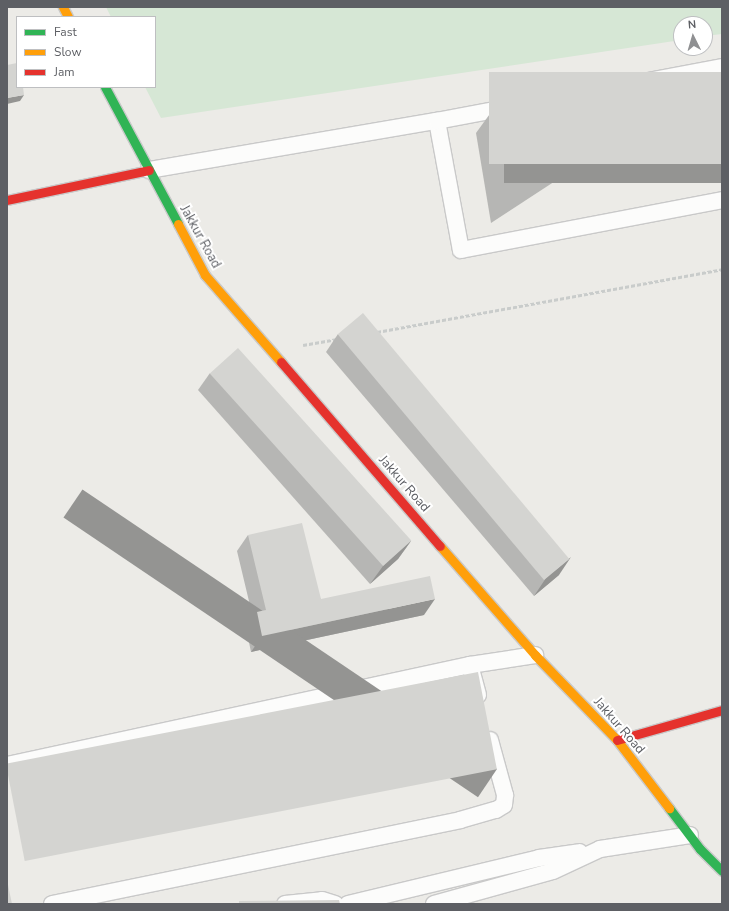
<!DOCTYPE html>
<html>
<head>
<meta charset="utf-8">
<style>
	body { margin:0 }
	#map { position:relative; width:729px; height:911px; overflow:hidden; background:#ecebe7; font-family:"Nunito Sans",sans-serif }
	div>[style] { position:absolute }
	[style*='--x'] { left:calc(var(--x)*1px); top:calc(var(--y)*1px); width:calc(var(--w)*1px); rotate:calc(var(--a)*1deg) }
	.green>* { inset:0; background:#d6e7d5 }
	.path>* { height:2.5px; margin-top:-1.25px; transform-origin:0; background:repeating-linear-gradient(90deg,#c9cccb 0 4px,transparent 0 6px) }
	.roads { filter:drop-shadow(1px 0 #c9c9c9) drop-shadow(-1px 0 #c9c9c9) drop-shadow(0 1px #c9c9c9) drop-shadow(0 -1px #c9c9c9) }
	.lane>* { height:16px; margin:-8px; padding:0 8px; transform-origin:8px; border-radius:8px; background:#fcfcfb }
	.fast>* { height:9px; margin:-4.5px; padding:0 4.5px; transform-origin:4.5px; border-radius:4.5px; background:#30b455 }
	.slow>* { height:9px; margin:-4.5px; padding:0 4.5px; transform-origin:4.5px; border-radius:4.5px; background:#ff9f0a }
	.jam>* { height:9px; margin:-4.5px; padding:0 4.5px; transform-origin:4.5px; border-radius:4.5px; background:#e5322d }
	.wall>* { inset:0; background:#b6b6b4 }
	.shaded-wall>* { inset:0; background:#949492; transform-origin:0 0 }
	.building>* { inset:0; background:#d4d4d1; transform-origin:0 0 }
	span { translate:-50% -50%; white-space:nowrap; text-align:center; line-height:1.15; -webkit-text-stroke:4px #fff; paint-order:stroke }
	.street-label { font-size:13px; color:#5d5f64 }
	.frame { position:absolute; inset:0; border:8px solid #5d5f64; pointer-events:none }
	.legend { position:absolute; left:16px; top:16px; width:140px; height:72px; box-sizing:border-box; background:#fff; border:1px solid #bebfc1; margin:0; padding:5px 7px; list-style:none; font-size:12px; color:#5d5f64 }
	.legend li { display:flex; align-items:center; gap:8px; height:20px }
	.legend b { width:20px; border:1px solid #bebfc1 }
	.north { position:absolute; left:673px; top:16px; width:40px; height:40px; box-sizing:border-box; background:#fff; border:1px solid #bebfc1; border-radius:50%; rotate:355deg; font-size:11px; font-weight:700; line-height:16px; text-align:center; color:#5d5f64 }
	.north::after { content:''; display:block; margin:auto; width:14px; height:18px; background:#8f9092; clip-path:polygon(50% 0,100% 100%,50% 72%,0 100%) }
</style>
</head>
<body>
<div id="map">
	<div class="green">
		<div style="clip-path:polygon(106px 7px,722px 7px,722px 34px,705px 36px,705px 24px,681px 24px,681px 40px,161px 118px,145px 87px,155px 87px,155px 17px,111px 17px)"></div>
	</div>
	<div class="path">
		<div style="--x:377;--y:332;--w:351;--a:-10.3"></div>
		<div style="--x:303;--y:345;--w:35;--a:-10"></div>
	</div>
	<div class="roads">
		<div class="lane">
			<div style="--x:437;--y:121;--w:131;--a:79.5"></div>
			<div style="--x:461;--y:250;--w:266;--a:-10.8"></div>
			<div style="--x:149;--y:170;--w:292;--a:-9.7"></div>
			<div style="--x:437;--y:121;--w:290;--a:-10.7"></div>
			<div style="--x:470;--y:665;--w:31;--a:75"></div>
			<div style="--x:7;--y:765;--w:474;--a:-12.2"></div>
			<div style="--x:470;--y:665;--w:66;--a:-8.7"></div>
			<div style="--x:52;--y:904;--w:417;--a:-11.6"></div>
			<div style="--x:460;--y:820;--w:37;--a:-16"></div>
			<div style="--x:496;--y:810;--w:9;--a:-32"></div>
			<div style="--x:504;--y:805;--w:10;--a:-84"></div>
			<div style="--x:505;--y:795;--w:57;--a:-105.3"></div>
			<div style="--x:285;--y:904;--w:37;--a:-6"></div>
			<div style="--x:322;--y:900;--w:14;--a:17"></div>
			<div style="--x:348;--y:904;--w:196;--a:-13.5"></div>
			<div style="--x:539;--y:858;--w:41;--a:-8.3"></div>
			<div style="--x:434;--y:904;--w:123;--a:-15.5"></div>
			<div style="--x:553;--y:871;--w:52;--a:-25.1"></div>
			<div style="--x:600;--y:849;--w:91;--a:-8.8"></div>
		</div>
		<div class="fast">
			<div style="--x:105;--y:87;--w:155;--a:61.9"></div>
			<div style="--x:669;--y:808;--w:51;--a:52.9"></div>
			<div style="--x:700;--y:849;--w:31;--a:45"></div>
		</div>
		<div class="slow">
			<div style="--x:63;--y:7;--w:11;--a:63"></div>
			<div style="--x:178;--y:224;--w:58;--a:62.1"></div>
			<div style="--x:205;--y:275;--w:116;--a:48.9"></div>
			<div style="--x:440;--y:546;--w:145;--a:48.9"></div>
			<div style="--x:535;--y:655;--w:118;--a:46"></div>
			<div style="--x:617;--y:740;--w:86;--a:52.6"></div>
		</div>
		<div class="jam">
			<div style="--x:7;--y:200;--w:145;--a:-11.9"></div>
			<div style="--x:281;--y:362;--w:243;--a:49.2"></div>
			<div style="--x:617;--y:740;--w:109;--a:-15.9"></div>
		</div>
	</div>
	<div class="wall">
		<div style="clip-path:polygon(722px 72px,491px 223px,476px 133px,492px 111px)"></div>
		<div style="clip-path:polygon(338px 334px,559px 575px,534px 596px,326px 352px)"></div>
		<div style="clip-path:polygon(210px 373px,411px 541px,398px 559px,370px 584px,198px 390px)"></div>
		<div style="clip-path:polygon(248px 535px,321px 599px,424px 615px,251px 652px,246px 628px,253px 618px,237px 551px)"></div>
	</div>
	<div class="shaded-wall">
		<div style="clip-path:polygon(24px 95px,20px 101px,7px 104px,7px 98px)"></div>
		<div style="left:722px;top:164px;width:19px;height:218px;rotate:90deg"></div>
		<div style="clip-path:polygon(411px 541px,398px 559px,370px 584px,383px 566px)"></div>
		<div style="clip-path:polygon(571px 557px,559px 575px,534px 596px,546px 578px)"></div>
		<div style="clip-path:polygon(435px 599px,424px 615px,251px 652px,262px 636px)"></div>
		<div style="left:497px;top:769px;width:34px;height:500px;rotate:124deg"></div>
	</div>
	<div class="building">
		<div style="clip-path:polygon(17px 63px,17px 87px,23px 87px,24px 95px,7px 98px,7px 65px)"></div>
		<div style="left:722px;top:72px;width:92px;height:233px;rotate:90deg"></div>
		<div style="left:363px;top:313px;width:321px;height:33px;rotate:50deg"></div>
		<div style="left:238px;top:348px;width:259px;height:38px;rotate:48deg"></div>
		<div style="clip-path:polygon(302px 523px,321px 599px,430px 576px,435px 599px,262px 636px,257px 612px,266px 610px,248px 535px)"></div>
		<div style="left:478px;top:672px;width:99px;height:481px;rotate:79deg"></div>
		<div style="clip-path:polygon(7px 880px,12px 904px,7px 904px)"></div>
		<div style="clip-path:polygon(339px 900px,340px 904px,239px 904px,239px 901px)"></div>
	</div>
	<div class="street-label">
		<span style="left:200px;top:237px;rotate:61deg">Jakkur Road</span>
		<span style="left:404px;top:484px;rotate:49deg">Jakkur Road</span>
		<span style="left:619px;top:726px;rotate:49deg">Jakkur Road</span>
	</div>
	<div class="frame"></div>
	<ul class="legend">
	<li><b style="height:5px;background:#30b455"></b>Fast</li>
	<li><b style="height:5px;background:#ff9f0a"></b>Slow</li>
	<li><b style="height:5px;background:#e5322d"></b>Jam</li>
	</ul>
	<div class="north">N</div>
</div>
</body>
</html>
